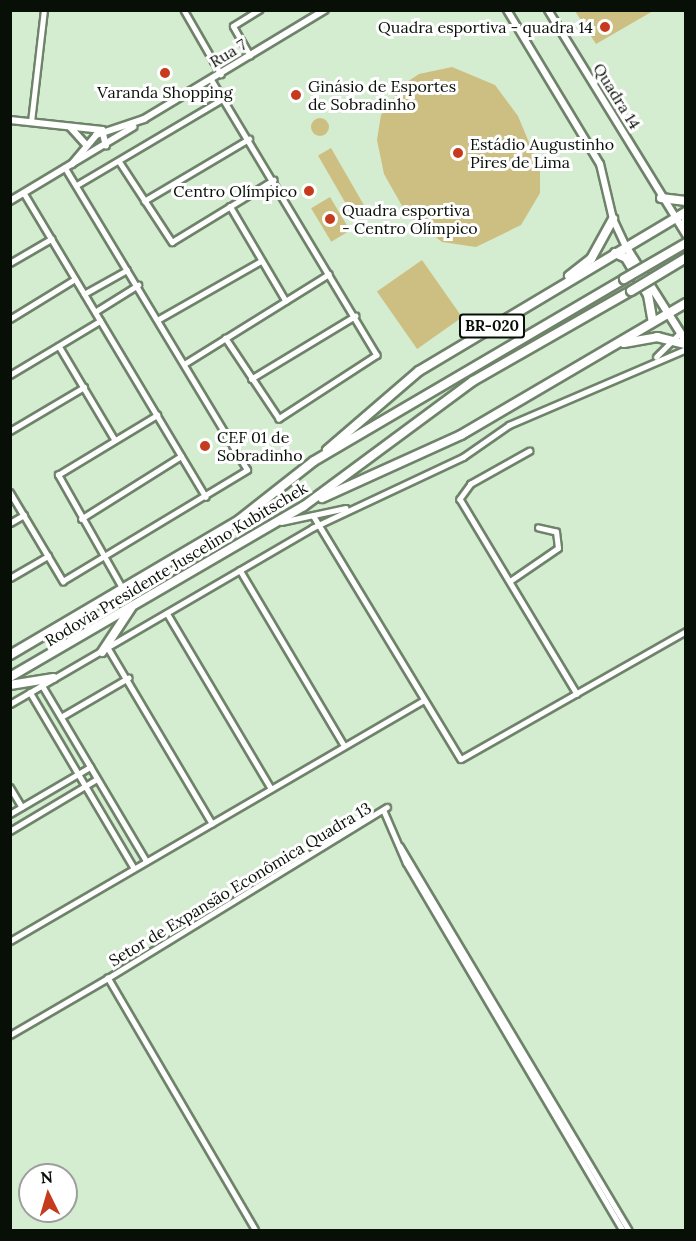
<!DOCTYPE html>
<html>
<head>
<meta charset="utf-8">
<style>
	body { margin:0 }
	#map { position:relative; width:696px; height:1241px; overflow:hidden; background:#d4ecd0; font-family:Lora,serif }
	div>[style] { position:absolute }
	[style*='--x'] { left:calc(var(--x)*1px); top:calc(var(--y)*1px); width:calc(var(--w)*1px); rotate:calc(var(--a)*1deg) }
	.green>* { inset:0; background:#cdbf81; transform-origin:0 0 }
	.round { border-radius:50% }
	.roads { filter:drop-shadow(2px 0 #6e836a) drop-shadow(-2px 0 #6e836a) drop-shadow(0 2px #6e836a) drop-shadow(0 -2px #6e836a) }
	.street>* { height:4.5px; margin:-2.25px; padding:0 2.25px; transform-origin:2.25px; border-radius:2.25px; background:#fff }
	.secondary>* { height:6px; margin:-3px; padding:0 3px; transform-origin:3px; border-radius:3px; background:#fff }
	.primary>* { height:7px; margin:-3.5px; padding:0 3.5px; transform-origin:3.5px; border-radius:3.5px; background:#fff }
	.highway>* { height:8px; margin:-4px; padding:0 4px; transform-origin:4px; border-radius:4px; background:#fff }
	.bridges { filter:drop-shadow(2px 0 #6e836a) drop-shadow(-2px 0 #6e836a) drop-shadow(0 2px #6e836a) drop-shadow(0 -2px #6e836a) }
	.highway-bridge>* { height:8px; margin:-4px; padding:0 4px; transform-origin:4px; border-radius:4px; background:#fff }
	.dots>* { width:16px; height:16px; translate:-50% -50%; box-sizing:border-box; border:3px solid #fff; border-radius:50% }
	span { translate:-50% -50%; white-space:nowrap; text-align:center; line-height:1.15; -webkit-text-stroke:6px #fff; paint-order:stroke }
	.shield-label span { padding:2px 4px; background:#fff; border:2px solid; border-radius:4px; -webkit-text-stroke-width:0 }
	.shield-label { font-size:15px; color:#080f07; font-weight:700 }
	.poi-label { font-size:16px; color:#080f07 }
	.right { translate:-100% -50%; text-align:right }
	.left { translate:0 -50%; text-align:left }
	.street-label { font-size:16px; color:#080f07 }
	.frame { position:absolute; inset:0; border:12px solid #080f07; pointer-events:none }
	.north { position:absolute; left:18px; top:1163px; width:60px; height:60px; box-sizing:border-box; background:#fff; border:2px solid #9c9f9c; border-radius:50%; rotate:355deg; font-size:16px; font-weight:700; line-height:24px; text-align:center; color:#080f07 }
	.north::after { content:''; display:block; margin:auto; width:21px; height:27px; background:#c53b1e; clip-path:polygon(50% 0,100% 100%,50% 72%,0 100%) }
</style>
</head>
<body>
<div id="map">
	<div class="green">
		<div style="clip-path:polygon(575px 11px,653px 11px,596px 44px)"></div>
		<div style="clip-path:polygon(452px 67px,495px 85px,518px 116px,540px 169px,540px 193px,521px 225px,476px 247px,442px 242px,406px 213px,384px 174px,377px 140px,381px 115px,404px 84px,419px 74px)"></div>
		<div class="round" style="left:311px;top:118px;width:18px;height:18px"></div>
		<div style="left:331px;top:148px;width:73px;height:15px;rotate:60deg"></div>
		<div style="left:330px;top:197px;width:39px;height:22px;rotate:59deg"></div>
		<div style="left:422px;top:260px;width:70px;height:55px;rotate:55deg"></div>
	</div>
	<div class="roads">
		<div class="street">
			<div style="--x:184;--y:10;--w:74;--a:60"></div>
			<div style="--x:250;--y:56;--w:34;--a:-120"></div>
			<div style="--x:233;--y:26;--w:31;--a:-32"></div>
			<div style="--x:211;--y:79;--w:322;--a:59"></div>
			<div style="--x:377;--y:355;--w:117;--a:146.9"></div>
			<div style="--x:279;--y:419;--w:97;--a:-123.7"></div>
			<div style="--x:31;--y:122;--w:113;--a:-83.4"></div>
			<div style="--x:119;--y:161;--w:97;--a:56.8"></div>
			<div style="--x:172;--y:242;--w:119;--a:-31.5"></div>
			<div style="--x:77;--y:185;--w:171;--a:-30.6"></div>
			<div style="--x:24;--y:193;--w:354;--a:59.1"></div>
			<div style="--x:144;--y:201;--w:122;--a:-30.6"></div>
			<div style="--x:230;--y:206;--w:110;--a:59.5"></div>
			<div style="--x:10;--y:263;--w:48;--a:-30.3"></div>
			<div style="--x:84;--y:294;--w:49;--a:-29.2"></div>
			<div style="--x:95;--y:312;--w:51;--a:-32.1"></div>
			<div style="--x:10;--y:319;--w:76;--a:-31.6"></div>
			<div style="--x:159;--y:319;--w:117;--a:-29.6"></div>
			<div style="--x:59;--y:346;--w:109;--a:59.2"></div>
			<div style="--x:656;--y:357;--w:31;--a:-45"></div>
			<div style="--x:186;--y:363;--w:168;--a:-31.9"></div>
			<div style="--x:10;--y:375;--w:105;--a:-31"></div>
			<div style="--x:251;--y:379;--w:122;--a:-31.2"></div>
			<div style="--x:10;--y:431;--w:86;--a:-30.7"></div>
			<div style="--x:530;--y:451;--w:68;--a:150.8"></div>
			<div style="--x:471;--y:484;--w:19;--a:126"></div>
			<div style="--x:460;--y:499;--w:227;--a:59"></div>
			<div style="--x:10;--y:492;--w:104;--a:59.2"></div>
			<div style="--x:63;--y:581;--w:215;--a:-31.1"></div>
			<div style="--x:247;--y:470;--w:353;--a:-121.1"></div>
			<div style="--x:313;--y:515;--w:285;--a:58.8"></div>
			<div style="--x:461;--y:759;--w:259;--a:-29.6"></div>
			<div style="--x:81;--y:519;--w:118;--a:-32.2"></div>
			<div style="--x:281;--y:522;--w:66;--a:-12.2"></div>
			<div style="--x:10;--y:523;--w:16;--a:-30"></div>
			<div style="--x:240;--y:570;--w:204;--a:59.3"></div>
			<div style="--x:10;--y:578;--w:44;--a:-30.1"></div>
			<div style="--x:510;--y:581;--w:58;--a:-34.5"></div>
			<div style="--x:558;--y:548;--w:16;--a:-97"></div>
			<div style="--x:556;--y:532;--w:18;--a:-167"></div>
			<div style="--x:122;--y:588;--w:130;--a:-119.5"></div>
			<div style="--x:58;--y:475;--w:116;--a:-31.2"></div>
			<div style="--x:167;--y:613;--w:204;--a:59.3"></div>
			<div style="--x:108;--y:648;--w:204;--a:59.3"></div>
			<div style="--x:42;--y:685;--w:204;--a:59.3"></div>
			<div style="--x:30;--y:692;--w:204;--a:59.4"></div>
			<div style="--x:10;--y:704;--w:350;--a:-30.2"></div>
			<div style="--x:312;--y:528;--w:167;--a:-25.2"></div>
			<div style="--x:463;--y:457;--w:56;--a:-34.8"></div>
			<div style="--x:509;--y:425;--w:193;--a:-23.2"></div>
			<div style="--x:61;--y:717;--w:78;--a:-30.2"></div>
			<div style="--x:10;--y:787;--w:23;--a:59"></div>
			<div style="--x:384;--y:811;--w:56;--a:66.7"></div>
			<div style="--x:406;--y:862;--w:427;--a:59.5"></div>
			<div style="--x:10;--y:814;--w:93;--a:-30.4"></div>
			<div style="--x:10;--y:831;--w:101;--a:-30.9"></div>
			<div style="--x:400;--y:846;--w:447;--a:59.2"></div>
			<div style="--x:10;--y:941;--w:477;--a:-30.2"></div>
			<div style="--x:10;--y:1035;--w:113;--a:-30.2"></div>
			<div style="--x:255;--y:1230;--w:292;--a:-120.3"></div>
			<div style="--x:108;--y:978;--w:327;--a:-31.5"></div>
		</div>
		<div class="secondary">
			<div style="--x:507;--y:10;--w:180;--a:58.9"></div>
			<div style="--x:600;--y:164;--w:57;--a:76.7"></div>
			<div style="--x:613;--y:219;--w:31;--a:65"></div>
			<div style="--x:548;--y:10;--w:244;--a:58.4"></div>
			<div style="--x:10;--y:120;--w:93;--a:6.2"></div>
			<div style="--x:102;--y:130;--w:16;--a:76"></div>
			<div style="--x:70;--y:127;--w:24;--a:48"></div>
			<div style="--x:72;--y:164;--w:38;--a:-50"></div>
			<div style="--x:96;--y:135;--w:51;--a:-18.4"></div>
			<div style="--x:144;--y:119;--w:211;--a:-31.1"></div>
			<div style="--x:10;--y:201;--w:144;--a:-31"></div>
		</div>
		<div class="primary">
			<div style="--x:676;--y:218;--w:19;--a:58"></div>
			<div style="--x:626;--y:247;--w:112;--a:57.7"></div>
		</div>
		<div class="highway">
			<div style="--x:661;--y:198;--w:25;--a:7"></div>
			<div style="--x:686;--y:215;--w:10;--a:90"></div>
			<div style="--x:615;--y:253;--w:12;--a:24"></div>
			<div style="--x:626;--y:258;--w:43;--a:59.3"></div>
			<div style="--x:648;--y:295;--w:27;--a:80"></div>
			<div style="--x:569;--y:276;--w:28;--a:-38"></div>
			<div style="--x:591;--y:259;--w:46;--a:-61.2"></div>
			<div style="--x:624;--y:343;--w:34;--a:-10"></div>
			<div style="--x:657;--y:337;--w:30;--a:14"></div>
			<div style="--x:327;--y:450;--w:121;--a:-40.7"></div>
			<div style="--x:419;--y:371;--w:311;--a:-30.8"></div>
			<div style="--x:322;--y:498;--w:153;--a:-24.4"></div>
			<div style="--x:461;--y:435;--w:261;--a:-30.4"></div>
			<div style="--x:102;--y:652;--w:53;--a:-56.6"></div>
			<div style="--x:10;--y:655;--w:266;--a:-30.5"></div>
			<div style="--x:239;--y:520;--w:95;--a:-38.2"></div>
			<div style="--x:314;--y:461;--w:359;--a:-30.4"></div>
			<div style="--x:10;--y:677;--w:340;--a:-30.2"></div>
			<div style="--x:304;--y:506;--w:210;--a:-36.5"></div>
			<div style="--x:473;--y:381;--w:182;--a:-29.7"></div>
			<div style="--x:10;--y:685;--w:44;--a:-9.2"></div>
		</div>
	</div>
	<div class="bridges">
		<div class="highway-bridge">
			<div style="--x:624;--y:279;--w:72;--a:-30.1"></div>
			<div style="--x:631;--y:291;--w:64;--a:-31"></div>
		</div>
	</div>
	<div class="dots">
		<div style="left:605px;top:27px;background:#c53b1e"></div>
		<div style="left:165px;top:73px;background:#c53b1e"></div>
		<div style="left:296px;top:95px;background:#c53b1e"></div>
		<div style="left:458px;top:153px;background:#c53b1e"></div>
		<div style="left:309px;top:191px;background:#c53b1e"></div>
		<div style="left:330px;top:219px;background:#c53b1e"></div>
		<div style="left:205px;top:446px;background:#c53b1e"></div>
	</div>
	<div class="shield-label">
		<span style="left:492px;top:326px">BR-020</span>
	</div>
	<div class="poi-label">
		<span class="right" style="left:593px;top:27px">Quadra esportiva - quadra 14</span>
		<span class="left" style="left:308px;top:95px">Ginásio de Esportes<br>de Sobradinho</span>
		<span style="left:165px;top:92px">Varanda Shopping</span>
		<span class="left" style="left:470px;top:153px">Estádio Augustinho<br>Pires de Lima</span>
		<span class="right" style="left:297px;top:191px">Centro Olímpico</span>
		<span class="left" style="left:342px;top:219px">Quadra esportiva<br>- Centro Olímpico</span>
		<span class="left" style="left:217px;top:446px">CEF 01 de<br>Sobradinho</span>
	</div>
	<div class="street-label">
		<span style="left:228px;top:53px;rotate:-31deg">Rua 7</span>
		<span style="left:617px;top:96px;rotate:58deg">Quadra 14</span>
		<span style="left:176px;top:564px;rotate:-31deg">Rodovia Presidente Juscelino Kubitschek</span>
		<span style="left:240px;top:884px;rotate:-31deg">Setor de Expansão Econômica Quadra 13</span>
	</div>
	<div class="frame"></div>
	<div class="north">N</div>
</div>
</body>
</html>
